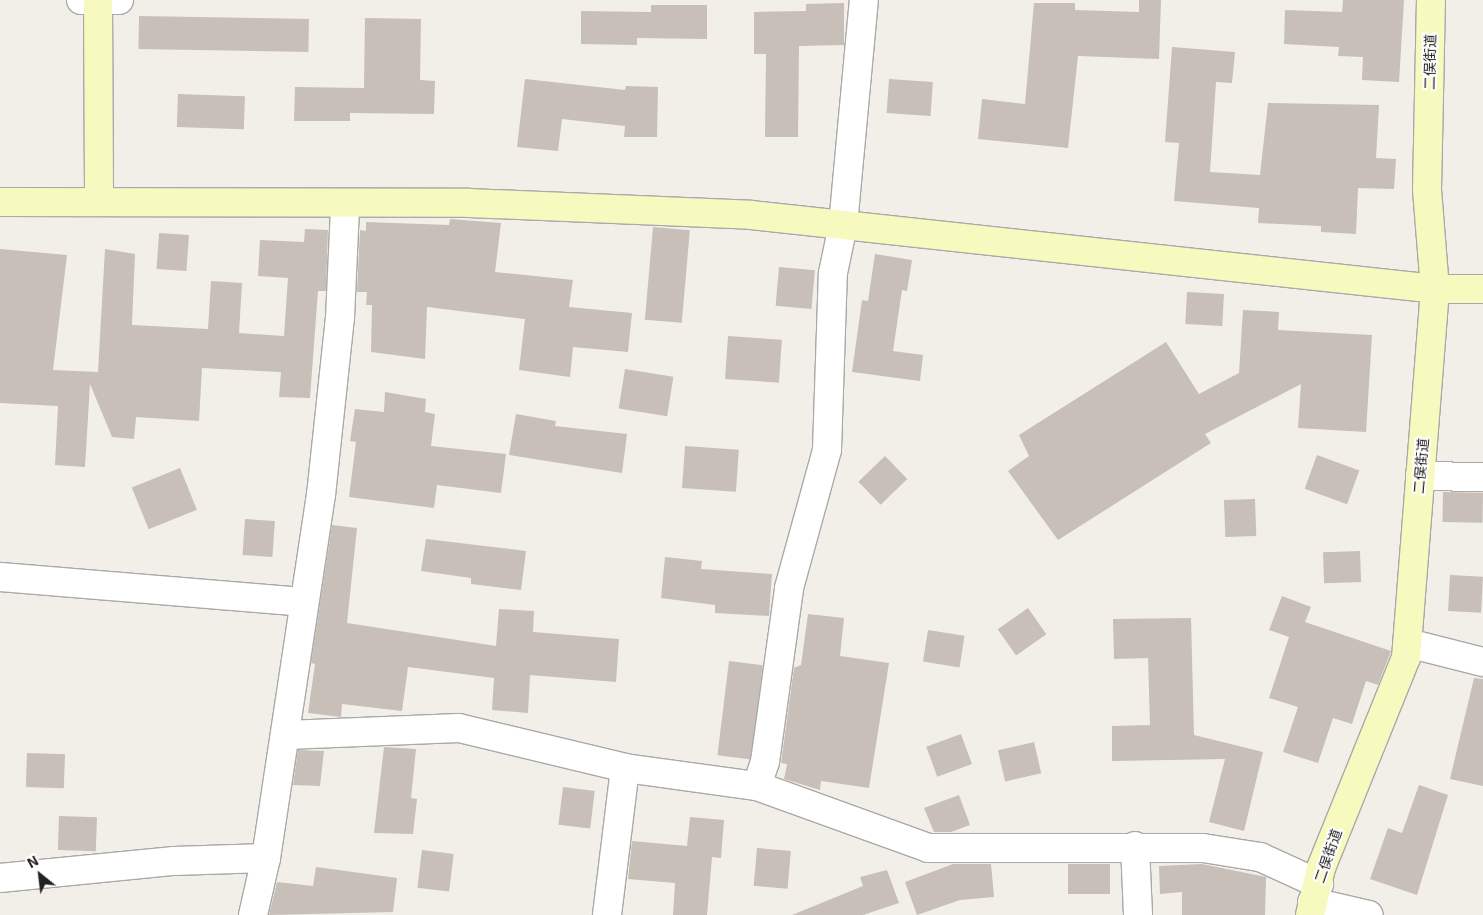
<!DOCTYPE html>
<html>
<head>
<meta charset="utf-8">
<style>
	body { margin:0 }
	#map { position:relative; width:1483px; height:915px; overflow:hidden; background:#f2efe9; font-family:"Exo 2","Noto Sans JP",sans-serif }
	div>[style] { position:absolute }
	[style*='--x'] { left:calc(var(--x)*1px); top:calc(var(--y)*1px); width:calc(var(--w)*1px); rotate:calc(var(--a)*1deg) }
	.building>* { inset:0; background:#c7bfb8; transform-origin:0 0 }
	.roads { filter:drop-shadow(1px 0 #a9a9a9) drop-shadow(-1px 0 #a9a9a9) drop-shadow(0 1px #a9a9a9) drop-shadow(0 -1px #a9a9a9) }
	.street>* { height:28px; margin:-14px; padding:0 14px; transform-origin:14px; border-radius:14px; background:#fff }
	.secondary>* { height:28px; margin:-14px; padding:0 14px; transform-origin:14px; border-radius:14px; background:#f7fabf }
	span { translate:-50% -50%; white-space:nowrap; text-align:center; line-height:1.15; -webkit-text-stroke:4px #fff; paint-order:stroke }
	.street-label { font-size:14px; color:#222 }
	.north { position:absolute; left:15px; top:850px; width:50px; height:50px; -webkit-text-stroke:4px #fff; paint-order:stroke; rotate:331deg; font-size:14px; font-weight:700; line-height:20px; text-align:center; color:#222 }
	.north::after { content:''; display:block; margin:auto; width:18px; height:22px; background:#222; clip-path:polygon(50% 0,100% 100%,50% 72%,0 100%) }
</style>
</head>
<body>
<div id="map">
	<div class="building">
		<div style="clip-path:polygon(1139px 0,1161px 0,1159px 59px,1078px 56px,1068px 148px,978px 139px,982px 99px,1025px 104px,1034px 3px,1075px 3px,1075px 10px,1139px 12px)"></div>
		<div style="clip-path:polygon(1343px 0,1404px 0,1399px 82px,1362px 80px,1363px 57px,1338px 56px,1339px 47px,1284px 44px,1285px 10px,1342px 12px)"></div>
		<div style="clip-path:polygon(844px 3px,844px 45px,799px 46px,798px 137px,765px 137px,766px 54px,754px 54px,754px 12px,806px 11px,806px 4px)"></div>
		<div style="clip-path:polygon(651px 5px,707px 5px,707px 39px,637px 38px,637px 45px,581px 44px,581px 11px,651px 12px)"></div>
		<div style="left:139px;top:16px;width:170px;height:33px;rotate:1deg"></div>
		<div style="clip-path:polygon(365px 18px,421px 19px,420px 80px,435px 81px,434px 114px,350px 113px,350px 121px,294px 121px,295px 87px,364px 88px)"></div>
		<div style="clip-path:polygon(1172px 47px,1235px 52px,1232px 83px,1216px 82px,1210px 172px,1260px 175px,1268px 103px,1379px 105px,1376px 158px,1396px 159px,1394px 189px,1358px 188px,1356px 234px,1321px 232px,1321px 226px,1258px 223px,1259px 208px,1174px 201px,1179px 143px,1165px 142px)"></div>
		<div style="clip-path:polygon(525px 79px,625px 90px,626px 86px,658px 87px,657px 137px,624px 137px,625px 126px,562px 119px,558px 151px,517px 147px)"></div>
		<div style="left:889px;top:79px;width:44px;height:34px;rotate:4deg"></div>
		<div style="left:178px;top:94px;width:67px;height:33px;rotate:2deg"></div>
		<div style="clip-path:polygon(450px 219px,501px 223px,495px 272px,573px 280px,569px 307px,632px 313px,628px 352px,573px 347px,570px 377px,519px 370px,525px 319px,427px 307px,425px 359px,371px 352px,372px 305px,366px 305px,367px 292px,357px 292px,360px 230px,366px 231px,366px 222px,449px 225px)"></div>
		<div style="left:653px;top:227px;width:37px;height:93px;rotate:5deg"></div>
		<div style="clip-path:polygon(305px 229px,328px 230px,326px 291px,318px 291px,310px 398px,279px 397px,281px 372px,202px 368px,199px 421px,136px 417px,134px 439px,112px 437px,90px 384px,85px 467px,55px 465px,58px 406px,0 403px,0 249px,67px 255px,53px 370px,98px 372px,105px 249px,135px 254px,132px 325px,208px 329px,211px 281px,242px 283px,239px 333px,284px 336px,288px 278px,258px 276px,260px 240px,304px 242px)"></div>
		<div style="left:159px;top:233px;width:30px;height:36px;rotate:4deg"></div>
		<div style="clip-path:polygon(875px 254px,912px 260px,907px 291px,902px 290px,893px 351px,923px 355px,920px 381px,852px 372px,862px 300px,868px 301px)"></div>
		<div style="left:779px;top:267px;width:36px;height:39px;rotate:5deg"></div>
		<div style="left:1187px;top:292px;width:37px;height:32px;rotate:3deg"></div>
		<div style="clip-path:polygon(1243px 310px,1279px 312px,1278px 330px,1372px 335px,1366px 432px,1298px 428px,1301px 384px,1205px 434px,1211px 443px,1058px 540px,1008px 471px,1029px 456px,1019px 435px,1166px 342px,1199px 394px,1239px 373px)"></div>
		<div style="left:728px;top:336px;width:54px;height:43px;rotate:4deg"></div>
		<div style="left:625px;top:369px;width:49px;height:40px;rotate:9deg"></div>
		<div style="clip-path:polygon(385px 392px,426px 399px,425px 412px,435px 414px,431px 446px,506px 454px,501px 493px,437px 485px,434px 508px,349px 497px,356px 442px,350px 441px,355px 409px,384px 412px)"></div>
		<div style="clip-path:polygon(516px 414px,556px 421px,555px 426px,627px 434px,622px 473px,509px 455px)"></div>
		<div style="left:685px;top:446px;width:54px;height:42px;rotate:4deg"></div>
		<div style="left:1317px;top:455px;width:45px;height:36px;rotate:20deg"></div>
		<div style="left:885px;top:456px;width:32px;height:37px;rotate:46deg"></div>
		<div style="left:180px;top:468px;width:45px;height:52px;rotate:68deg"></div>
		<div style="left:1443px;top:492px;width:40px;height:30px;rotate:1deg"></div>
		<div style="left:1255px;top:499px;width:37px;height:31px;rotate:88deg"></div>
		<div style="left:245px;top:519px;width:30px;height:36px;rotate:4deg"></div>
		<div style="clip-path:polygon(332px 525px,357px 528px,347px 623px,496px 646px,499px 609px,534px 611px,533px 632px,619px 639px,616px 682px,530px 675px,528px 713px,492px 710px,494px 678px,408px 667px,402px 711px,342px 704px,341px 717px,308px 713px,315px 664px,311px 663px)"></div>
		<div style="clip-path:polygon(426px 539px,526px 551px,521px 590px,471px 584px,471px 578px,421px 571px)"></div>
		<div style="left:1360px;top:551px;width:31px;height:37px;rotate:88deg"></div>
		<div style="clip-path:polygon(665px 557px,702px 561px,701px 569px,772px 574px,769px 616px,715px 613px,715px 605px,661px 598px)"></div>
		<div style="left:1450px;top:575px;width:33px;height:36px;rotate:3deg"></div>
		<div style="clip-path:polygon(1282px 596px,1311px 607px,1305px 622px,1391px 651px,1378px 685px,1366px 681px,1352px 724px,1333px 718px,1318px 763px,1283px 752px,1298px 707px,1269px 698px,1289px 637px,1269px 630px)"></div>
		<div style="left:1028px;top:608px;width:32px;height:37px;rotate:55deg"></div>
		<div style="clip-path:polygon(808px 614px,844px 618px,840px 656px,889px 663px,869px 788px,821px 781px,820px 790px,784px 779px,787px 764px,781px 763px,794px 668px,801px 665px)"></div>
		<div style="clip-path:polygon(1191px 618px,1194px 735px,1263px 752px,1244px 831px,1209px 822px,1225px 759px,1112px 761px,1112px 726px,1150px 725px,1148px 658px,1114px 659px,1113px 619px)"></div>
		<div style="left:928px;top:630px;width:37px;height:32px;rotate:9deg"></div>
		<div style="left:729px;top:661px;width:34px;height:95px;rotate:7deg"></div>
		<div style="clip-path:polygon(1474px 678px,1483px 679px,1483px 786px,1450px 779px)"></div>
		<div style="left:961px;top:734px;width:32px;height:37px;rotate:70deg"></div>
		<div style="left:1034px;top:742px;width:32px;height:37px;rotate:77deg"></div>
		<div style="clip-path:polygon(384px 747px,416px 749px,411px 798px,417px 799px,413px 834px,374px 833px)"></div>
		<div style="clip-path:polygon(298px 750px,324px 751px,320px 786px,293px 785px)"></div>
		<div style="left:27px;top:753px;width:38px;height:34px;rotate:2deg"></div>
		<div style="clip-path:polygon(1419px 785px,1448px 795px,1417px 895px,1370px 879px,1388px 828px,1402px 833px)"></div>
		<div style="left:563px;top:787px;width:32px;height:38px;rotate:7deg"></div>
		<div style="clip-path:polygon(959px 795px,970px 825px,951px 832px,934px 832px,924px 808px)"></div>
		<div style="left:59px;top:816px;width:38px;height:34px;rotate:2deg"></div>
		<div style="clip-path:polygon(690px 817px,724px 820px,721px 858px,712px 857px,707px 915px,673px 915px,675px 883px,628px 879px,632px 841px,687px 846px)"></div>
		<div style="left:757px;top:848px;width:34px;height:38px;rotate:5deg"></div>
		<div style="left:422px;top:850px;width:32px;height:38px;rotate:7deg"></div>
		<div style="clip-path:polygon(953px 864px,991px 864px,994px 897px,960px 900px,917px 915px,905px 882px)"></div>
		<div style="left:1068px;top:864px;width:42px;height:30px"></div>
		<div style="clip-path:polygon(1202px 864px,1266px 877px,1265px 915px,1182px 915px,1182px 892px,1160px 894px,1159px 866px)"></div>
		<div style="clip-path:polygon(316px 867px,397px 878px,393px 912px,269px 915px,277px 882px,313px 886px)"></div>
		<div style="clip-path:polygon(887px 870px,899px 903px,863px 915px,792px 915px,863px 886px,860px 877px)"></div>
	</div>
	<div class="roads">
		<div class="street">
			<div style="--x:81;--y:0;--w:38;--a:0"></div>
			<div style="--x:1420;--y:476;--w:63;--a:0.9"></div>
			<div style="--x:0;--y:577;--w:305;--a:4.7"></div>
			<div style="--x:1408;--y:643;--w:77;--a:14.2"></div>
			<div style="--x:286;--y:735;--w:173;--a:-2.3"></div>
			<div style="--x:459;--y:728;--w:171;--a:13.5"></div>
			<div style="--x:625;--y:768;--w:133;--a:7.8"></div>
			<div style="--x:757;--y:786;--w:182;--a:19.9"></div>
			<div style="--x:928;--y:848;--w:275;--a:0"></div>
			<div style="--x:1203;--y:848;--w:58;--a:9"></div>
			<div style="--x:1260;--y:857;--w:65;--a:24.6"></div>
			<div style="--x:757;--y:786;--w:25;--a:-72"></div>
			<div style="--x:765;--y:762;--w:176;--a:-82.1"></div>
			<div style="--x:789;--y:588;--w:143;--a:-74.6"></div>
			<div style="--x:827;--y:450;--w:177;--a:-88.1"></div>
			<div style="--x:833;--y:273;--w:49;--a:-78.2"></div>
			<div style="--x:843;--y:225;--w:226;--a:-84.7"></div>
			<div style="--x:1135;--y:846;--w:69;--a:87.5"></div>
			<div style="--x:0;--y:878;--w:175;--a:-5.6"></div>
			<div style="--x:174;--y:861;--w:92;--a:-1.9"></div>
			<div style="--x:1312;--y:902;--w:58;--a:12.8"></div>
			<div style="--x:253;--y:915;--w:58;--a:-77.2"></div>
			<div style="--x:266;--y:858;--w:367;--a:-81.4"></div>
			<div style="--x:321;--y:495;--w:178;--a:-83.9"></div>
			<div style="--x:340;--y:318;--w:112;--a:-87.4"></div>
			<div style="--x:607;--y:915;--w:148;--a:-83"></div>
		</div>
		<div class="secondary">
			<div style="--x:98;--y:0;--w:201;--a:89.7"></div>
			<div style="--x:0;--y:202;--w:469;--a:0.1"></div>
			<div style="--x:469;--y:203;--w:282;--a:2.4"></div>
			<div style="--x:751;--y:215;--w:688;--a:6.17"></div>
			<div style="--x:1435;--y:289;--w:48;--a:0"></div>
			<div style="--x:1310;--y:915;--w:48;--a:-76.8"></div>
			<div style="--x:1321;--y:868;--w:227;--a:-68"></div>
			<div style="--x:1406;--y:658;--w:370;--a:-85.5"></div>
			<div style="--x:1435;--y:289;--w:99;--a:-94.6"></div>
			<div style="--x:1427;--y:190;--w:190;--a:-88.8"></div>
		</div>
	</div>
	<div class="street-label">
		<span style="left:1430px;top:62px;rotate:-89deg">二俣街道</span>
		<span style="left:1421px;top:466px;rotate:-85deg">二俣街道</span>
		<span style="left:1328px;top:856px;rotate:-71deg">二俣街道</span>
	</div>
	<div class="north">N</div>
</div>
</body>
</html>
